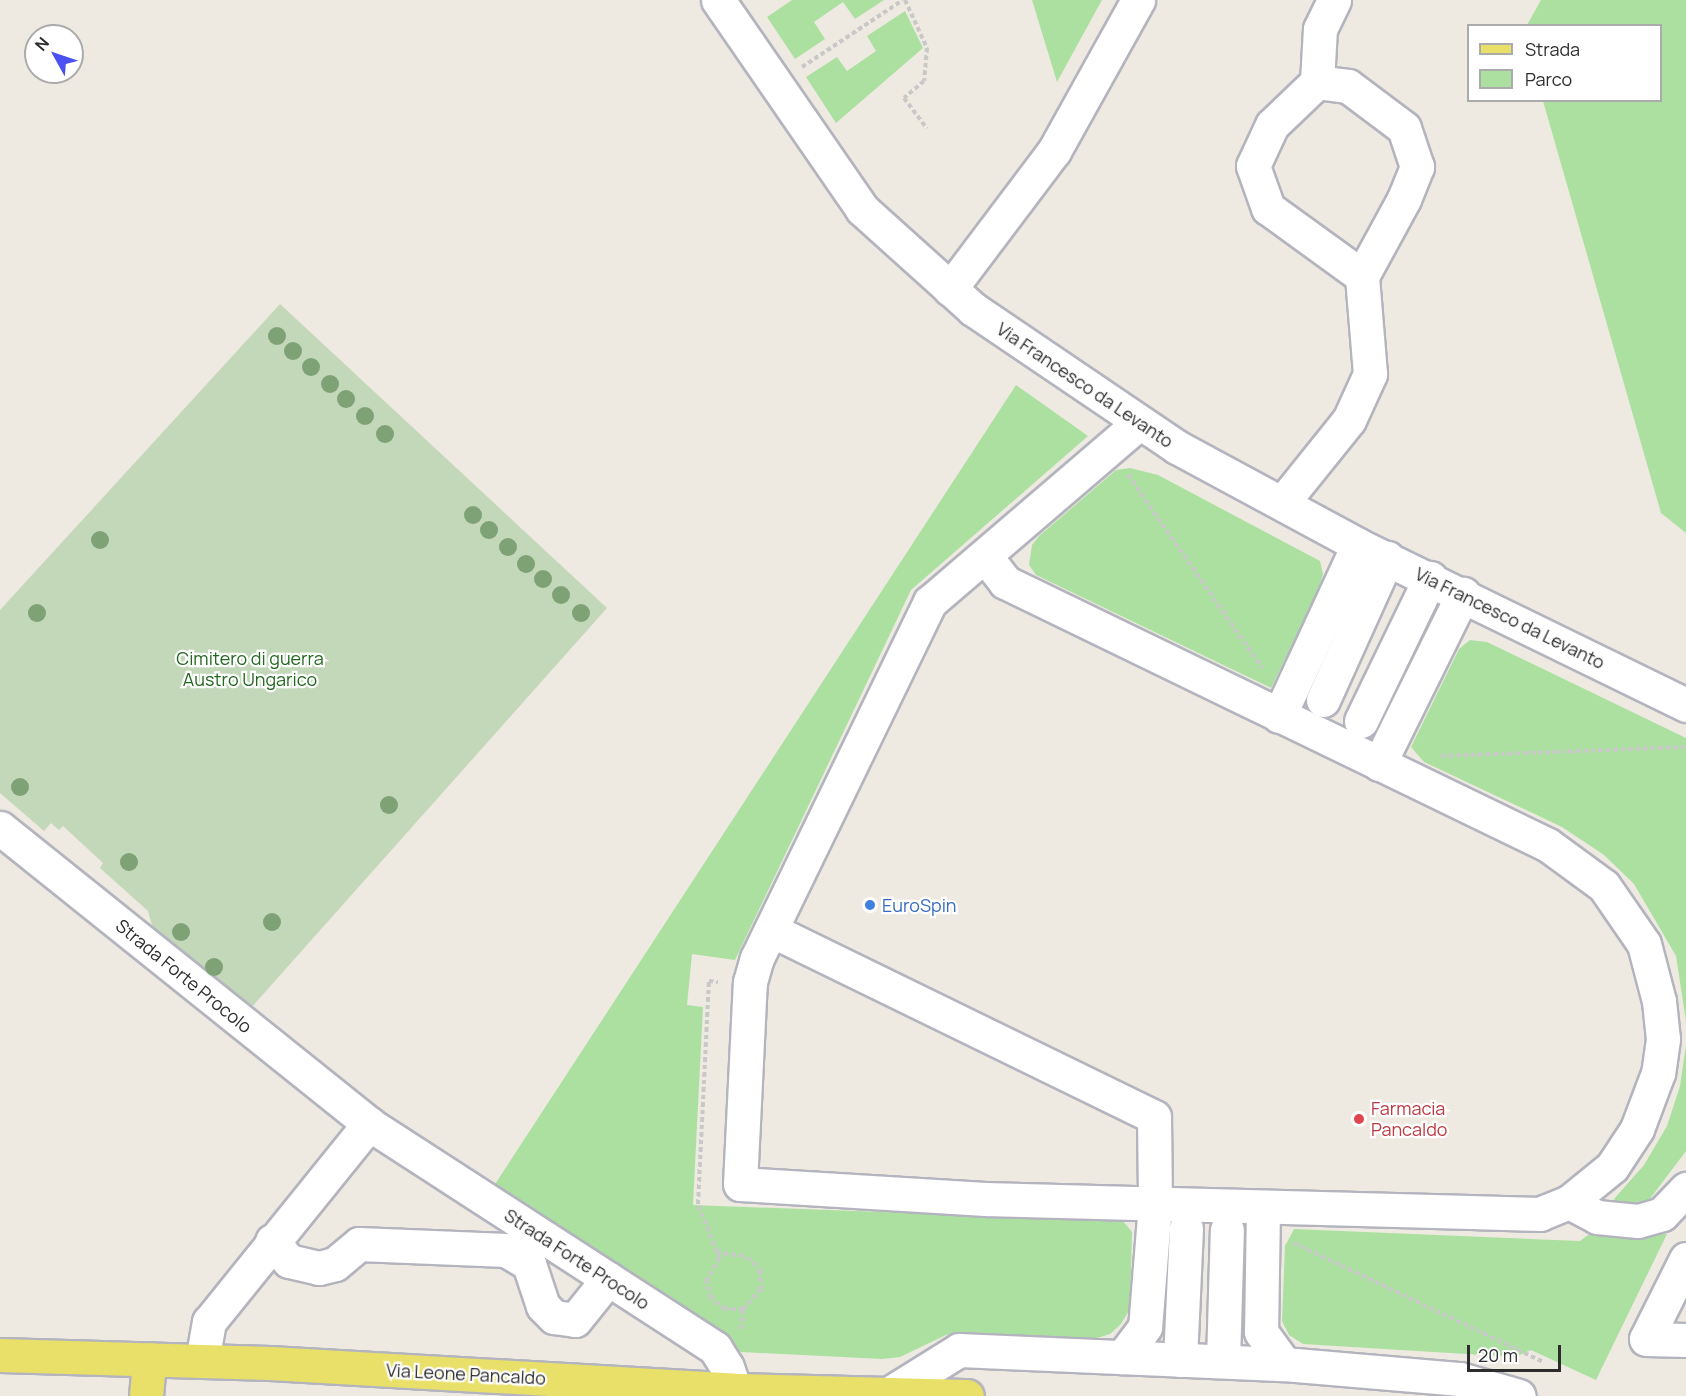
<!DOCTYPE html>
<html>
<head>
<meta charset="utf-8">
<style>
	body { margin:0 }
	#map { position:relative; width:1686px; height:1396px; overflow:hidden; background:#eeeae1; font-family:Manrope,sans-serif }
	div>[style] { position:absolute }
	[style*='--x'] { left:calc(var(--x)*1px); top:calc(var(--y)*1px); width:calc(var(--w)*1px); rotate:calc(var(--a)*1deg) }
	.green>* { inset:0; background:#ace0a1 }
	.cemetery>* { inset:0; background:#c3d7b9 }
	.path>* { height:4px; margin-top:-2px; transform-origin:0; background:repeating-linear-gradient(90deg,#c8c8c8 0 4.5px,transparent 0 7.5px) }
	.roads { filter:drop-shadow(2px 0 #b4b4bf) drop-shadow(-2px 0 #b4b4bf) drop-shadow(0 2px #b4b4bf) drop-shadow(0 -2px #b4b4bf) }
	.minor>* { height:33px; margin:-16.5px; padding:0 16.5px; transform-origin:16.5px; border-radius:16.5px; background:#fff }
	.major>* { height:33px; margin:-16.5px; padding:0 16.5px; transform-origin:16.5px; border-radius:16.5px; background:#e9e06a }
	.trees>* { width:18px; height:18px; margin:-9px; border-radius:50%; background:#7ea276 }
	.dots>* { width:16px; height:16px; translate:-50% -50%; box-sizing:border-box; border:3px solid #fff; border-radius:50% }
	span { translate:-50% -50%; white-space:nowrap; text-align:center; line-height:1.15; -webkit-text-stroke:4.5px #fff; paint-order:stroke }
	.street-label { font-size:18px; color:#2d2d2d }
	.park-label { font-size:18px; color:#23681f }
	.shop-label { font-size:18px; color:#366cbe }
	.left { translate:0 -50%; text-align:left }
	.health-label { font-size:18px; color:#be3a42 }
	.legend { position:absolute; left:1467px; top:24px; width:195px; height:78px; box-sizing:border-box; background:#fff; border:2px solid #ababab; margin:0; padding:8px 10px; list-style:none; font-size:18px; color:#2d2d2d }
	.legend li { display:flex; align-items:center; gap:12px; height:30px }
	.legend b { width:30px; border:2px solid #ababab }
	.north { position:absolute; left:24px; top:24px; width:60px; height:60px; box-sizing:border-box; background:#fff; border:2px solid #ababab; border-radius:50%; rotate:310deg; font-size:16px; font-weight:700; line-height:24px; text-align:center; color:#2d2d2d }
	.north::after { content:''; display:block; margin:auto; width:21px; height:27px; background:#4b50f0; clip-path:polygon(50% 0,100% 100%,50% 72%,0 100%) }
	.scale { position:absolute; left:1467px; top:1345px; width:94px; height:27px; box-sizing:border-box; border:3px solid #2d2d2d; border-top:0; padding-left:8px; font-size:18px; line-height:21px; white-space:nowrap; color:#2d2d2d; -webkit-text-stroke:4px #fff; paint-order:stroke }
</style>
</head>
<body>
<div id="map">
	<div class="green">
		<div style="clip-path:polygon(792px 0,884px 0,855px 19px,843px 2px,814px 22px,825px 39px,795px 59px,767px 17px)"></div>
		<div style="clip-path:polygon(1032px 0,1102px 0,1057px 82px)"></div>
		<div style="clip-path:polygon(1541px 0,1686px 0,1686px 533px,1661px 513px,1543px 101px,1660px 100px,1660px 26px,1527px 25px)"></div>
		<div style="clip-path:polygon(905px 11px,923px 48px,836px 123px,806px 77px,837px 57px,847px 71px,876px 51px,867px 36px)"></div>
		<div style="clip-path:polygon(1016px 385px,1088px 436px,911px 590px,735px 960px,692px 954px,687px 1005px,703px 1007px,693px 1205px,1123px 1221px,1132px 1232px,1130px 1309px,1121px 1324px,1110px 1334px,1094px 1339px,964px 1332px,946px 1335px,900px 1357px,882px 1359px,741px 1352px,704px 1335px,488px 1195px)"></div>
		<div style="clip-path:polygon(1130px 468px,1158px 475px,1320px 561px,1323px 574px,1319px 588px,1271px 688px,1036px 575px,1029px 565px,1032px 545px,1039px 536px,1116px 470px)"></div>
		<div style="clip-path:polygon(1470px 640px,1487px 642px,1686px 738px,1686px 1021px,1676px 956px,1634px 884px,1604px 855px,1562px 827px,1424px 762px,1411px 747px,1459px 649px)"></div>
		<div style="clip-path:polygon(1686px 1045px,1686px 1151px,1649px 1200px,1620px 1205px,1614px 1199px,1644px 1165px,1667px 1126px,1680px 1086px)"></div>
		<div style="clip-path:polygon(1294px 1229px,1580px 1241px,1588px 1235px,1667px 1234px,1596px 1380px,1531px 1350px,1515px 1357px,1303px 1344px,1289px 1335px,1282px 1321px,1285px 1246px)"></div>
	</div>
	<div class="cemetery">
		<div style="clip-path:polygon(280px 304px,607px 608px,242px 1018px,157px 943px,148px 911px,100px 868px,103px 863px,63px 826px,59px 830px,51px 823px,44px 831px,0 793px,0 610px)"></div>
	</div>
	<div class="path">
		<div style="--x:905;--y:0;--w:53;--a:65.4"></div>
		<div style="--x:927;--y:48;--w:33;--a:95"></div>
		<div style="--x:924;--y:81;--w:26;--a:140"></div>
		<div style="--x:904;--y:98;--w:38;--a:53"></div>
		<div style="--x:802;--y:67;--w:121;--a:-33.6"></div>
		<div style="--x:1128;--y:475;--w:235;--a:55.2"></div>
		<div style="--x:1441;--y:756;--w:245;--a:-2.1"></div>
		<div style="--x:1294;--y:1243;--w:276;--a:25.5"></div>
		<div style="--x:717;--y:1252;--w:52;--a:-111.6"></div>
		<div style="--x:698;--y:1204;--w:223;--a:-87.2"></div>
		<div style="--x:709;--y:981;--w:9;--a:6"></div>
		<div style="--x:717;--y:1252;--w:30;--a:9"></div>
		<div style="--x:747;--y:1257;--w:18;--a:45"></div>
		<div style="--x:760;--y:1270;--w:19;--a:87"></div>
		<div style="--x:761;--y:1289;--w:27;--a:132"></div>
		<div style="--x:743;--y:1309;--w:18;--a:180"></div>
		<div style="--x:725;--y:1309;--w:18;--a:-142"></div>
		<div style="--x:711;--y:1298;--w:18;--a:-106"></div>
		<div style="--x:706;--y:1281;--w:27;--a:-59"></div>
		<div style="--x:720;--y:1258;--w:7;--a:-117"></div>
		<div style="--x:741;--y:1329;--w:20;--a:-84"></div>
	</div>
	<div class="roads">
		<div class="minor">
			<div style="--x:718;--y:0;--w:254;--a:55.4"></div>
			<div style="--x:862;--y:209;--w:149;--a:42"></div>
			<div style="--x:973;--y:309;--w:246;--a:34.1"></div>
			<div style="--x:1177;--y:447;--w:206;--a:28.4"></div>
			<div style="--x:1358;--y:545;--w:365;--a:26"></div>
			<div style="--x:1317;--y:82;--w:53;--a:-86.8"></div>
			<div style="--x:1320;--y:29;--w:32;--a:-64"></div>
			<div style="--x:950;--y:289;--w:173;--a:-53"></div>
			<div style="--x:1054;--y:151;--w:173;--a:-60.9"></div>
			<div style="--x:1283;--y:502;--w:105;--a:-51.2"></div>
			<div style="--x:1349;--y:420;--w:51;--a:-65.5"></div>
			<div style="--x:1370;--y:374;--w:98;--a:-94.7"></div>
			<div style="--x:1362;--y:276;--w:88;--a:-61.4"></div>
			<div style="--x:1404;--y:199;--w:35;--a:-68"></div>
			<div style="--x:1417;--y:167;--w:41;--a:-108.4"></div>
			<div style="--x:1404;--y:128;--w:70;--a:-143.1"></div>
			<div style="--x:1348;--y:86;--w:31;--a:-173"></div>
			<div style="--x:1317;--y:82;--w:62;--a:136.3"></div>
			<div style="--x:1272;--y:125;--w:45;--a:114.9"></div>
			<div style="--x:1253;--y:166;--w:45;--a:70.3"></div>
			<div style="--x:1268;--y:208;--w:116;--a:35.9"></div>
			<div style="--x:985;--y:556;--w:33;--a:52"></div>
			<div style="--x:1005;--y:582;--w:603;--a:25.84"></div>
			<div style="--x:1548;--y:845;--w:69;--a:36.2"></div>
			<div style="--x:1604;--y:886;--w:70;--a:55.4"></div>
			<div style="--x:1644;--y:944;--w:59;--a:75.3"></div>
			<div style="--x:1659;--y:1001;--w:38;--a:84"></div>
			<div style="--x:1663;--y:1039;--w:34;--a:98"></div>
			<div style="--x:1658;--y:1073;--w:60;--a:110.6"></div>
			<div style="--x:1637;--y:1129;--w:45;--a:123.3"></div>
			<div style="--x:1612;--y:1167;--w:55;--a:140.9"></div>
			<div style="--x:1569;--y:1202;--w:31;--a:158"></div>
			<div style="--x:1540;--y:1214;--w:555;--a:-178.45"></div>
			<div style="--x:985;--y:1199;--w:245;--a:-176.5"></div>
			<div style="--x:740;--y:1184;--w:202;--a:-87.2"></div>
			<div style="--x:750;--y:982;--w:25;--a:-74"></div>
			<div style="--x:757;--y:958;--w:396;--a:-64.1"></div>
			<div style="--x:930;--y:602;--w:274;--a:-40.6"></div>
			<div style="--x:1323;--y:700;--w:156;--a:-65.7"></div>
			<div style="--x:1279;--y:716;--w:188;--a:-65.2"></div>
			<div style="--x:1361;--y:721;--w:159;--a:-64.2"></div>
			<div style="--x:1379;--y:764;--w:190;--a:-63.7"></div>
			<div style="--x:0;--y:828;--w:473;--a:38.7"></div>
			<div style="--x:369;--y:1124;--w:412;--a:32.9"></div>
			<div style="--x:715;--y:1348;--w:22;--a:58"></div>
			<div style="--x:727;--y:1367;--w:24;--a:71"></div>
			<div style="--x:771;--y:930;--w:426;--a:26"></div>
			<div style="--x:1154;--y:1117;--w:87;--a:89.3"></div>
			<div style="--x:1155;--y:1204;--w:123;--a:94.6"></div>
			<div style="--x:1145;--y:1327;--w:38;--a:127"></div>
			<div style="--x:1569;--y:1202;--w:32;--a:28"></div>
			<div style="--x:1597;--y:1217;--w:41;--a:5.6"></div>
			<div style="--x:1638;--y:1221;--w:25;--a:-16"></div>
			<div style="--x:1662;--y:1214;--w:35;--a:-46"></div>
			<div style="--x:1263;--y:1208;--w:124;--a:90.9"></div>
			<div style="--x:1261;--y:1332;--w:39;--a:54"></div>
			<div style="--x:272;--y:1241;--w:26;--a:50"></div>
			<div style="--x:289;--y:1261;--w:31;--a:13"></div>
			<div style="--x:319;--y:1268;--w:16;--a:-14"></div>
			<div style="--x:335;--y:1264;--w:31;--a:-40"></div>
			<div style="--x:359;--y:1244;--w:147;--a:2.3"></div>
			<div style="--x:506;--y:1250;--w:27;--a:31"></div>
			<div style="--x:529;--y:1264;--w:44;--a:71.6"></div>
			<div style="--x:543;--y:1306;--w:16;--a:45"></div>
			<div style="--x:554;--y:1317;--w:21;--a:8"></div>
			<div style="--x:575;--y:1320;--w:53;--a:-51.2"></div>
			<div style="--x:1686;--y:1259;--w:89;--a:116.6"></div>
			<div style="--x:1646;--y:1339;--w:40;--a:1.4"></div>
			<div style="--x:1180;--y:1360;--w:132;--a:-87.4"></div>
			<div style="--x:202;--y:1361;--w:40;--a:-80"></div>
			<div style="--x:209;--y:1322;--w:255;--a:-51.1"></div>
			<div style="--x:1223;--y:1361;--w:131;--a:-88.3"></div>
			<div style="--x:890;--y:1393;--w:81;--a:-31.9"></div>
			<div style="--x:959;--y:1350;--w:325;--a:2.5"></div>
			<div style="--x:1284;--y:1364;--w:177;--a:4.9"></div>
			<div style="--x:1460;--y:1379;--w:61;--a:16.1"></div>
		</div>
		<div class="major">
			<div style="--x:0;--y:1355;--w:270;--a:1.7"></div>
			<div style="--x:270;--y:1363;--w:466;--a:3.3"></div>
			<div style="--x:735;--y:1390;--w:232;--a:1.5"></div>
			<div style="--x:146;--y:1396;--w:37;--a:-85"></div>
		</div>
	</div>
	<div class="trees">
		<div style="left:277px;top:336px"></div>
		<div style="left:293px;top:351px"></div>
		<div style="left:311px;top:367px"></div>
		<div style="left:330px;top:384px"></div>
		<div style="left:346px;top:399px"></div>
		<div style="left:365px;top:416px"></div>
		<div style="left:385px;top:434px"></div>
		<div style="left:473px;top:515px"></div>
		<div style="left:489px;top:530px"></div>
		<div style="left:100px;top:540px"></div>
		<div style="left:508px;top:547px"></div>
		<div style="left:526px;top:564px"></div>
		<div style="left:543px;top:579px"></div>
		<div style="left:561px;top:595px"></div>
		<div style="left:37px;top:613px"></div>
		<div style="left:581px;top:613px"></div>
		<div style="left:20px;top:787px"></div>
		<div style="left:389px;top:805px"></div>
		<div style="left:129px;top:862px"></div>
		<div style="left:272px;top:922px"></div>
		<div style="left:181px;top:932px"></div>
		<div style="left:214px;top:967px"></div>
	</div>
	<div class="dots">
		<div style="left:870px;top:905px;background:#3f7fe0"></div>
		<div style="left:1359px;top:1119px;background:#e0444e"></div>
	</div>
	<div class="street-label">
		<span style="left:1085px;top:385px;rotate:34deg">Via Francesco da Levanto</span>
		<span style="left:1510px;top:618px;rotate:26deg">Via Francesco da Levanto</span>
		<span style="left:184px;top:976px;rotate:39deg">Strada Forte Procolo</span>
		<span style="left:577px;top:1259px;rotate:33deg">Strada Forte Procolo</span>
		<span style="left:466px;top:1374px;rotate:3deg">Via Leone Pancaldo</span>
	</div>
	<div class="park-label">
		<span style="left:250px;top:669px">Cimitero di guerra<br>Austro Ungarico</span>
	</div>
	<div class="shop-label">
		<span class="left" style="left:882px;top:905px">EuroSpin</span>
	</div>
	<div class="health-label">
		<span class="left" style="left:1371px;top:1119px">Farmacia<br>Pancaldo</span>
	</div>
	<ul class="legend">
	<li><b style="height:8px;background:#e9e06a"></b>Strada</li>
	<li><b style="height:16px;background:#ace0a1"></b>Parco</li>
	</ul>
	<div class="north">N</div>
	<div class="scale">20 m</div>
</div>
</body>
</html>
